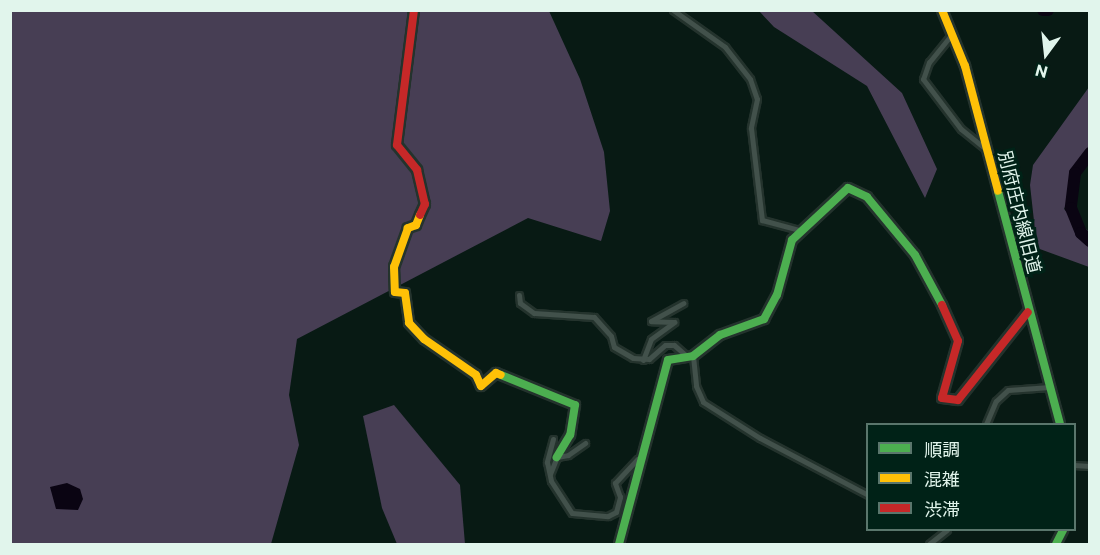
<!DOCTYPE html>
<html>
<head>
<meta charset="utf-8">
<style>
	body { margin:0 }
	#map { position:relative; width:1100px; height:555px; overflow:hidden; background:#081a14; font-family:Commissioner,"Noto Sans JP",sans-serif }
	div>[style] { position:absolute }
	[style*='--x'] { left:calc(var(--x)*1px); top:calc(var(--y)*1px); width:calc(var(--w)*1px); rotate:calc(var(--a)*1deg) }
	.forest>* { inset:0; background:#473e54 }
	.water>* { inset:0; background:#0a0412 }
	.river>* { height:12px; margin:-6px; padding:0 6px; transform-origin:6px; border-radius:6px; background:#0a0412 }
	.roads { filter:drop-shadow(2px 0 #24332d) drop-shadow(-2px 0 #24332d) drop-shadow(0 2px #24332d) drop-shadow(0 -2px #24332d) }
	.street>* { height:5px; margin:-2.5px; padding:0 2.5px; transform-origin:2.5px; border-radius:2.5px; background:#42514b }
	.fast>* { height:8px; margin:-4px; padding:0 4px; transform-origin:4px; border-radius:4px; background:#4caf50 }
	.slow>* { height:8px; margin:-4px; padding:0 4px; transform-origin:4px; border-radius:4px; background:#ffc107 }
	.jam>* { height:8px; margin:-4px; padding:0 4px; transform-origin:4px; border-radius:4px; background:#c62828 }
	span { translate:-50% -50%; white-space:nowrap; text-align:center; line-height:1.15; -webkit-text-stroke:6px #002217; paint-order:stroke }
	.street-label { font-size:18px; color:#e1f5ec }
	.frame { position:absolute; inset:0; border:12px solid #e1f5ec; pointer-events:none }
	.legend { position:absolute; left:866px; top:423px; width:210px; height:108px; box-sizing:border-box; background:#002217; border:2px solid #5a766c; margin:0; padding:8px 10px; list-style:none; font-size:18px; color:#e1f5ec }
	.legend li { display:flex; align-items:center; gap:12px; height:30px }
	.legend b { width:30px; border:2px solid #5a766c }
	.north { position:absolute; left:1016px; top:24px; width:60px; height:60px; -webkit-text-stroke:4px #002217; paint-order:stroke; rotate:195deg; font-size:16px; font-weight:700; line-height:24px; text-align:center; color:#e1f5ec }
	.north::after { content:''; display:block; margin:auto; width:21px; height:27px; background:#e1f5ec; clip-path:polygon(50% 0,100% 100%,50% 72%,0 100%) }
</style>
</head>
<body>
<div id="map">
	<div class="forest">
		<div style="clip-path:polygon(10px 11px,549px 11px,580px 79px,604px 152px,610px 211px,601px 241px,528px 218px,297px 339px,289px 395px,299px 445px,271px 544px,11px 544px)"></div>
		<div style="clip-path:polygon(759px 11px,812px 11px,902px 93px,937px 169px,925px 198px,867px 86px,774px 27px)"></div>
		<div style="clip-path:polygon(1089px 87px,1089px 156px,1064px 209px,1089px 232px,1089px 267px,1037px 248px,1030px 185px,1033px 165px)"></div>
		<div style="clip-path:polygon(394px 405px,460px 485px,465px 544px,397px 544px,382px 508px,363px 416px)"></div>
	</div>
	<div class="water">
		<div style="clip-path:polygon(67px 483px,80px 489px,83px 499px,78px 510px,56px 509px,50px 487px)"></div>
	</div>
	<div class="river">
		<div style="--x:1043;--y:10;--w:5;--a:0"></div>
		<div style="--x:1090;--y:153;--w:25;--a:127"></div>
		<div style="--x:1075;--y:173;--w:35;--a:97"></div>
		<div style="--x:1071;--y:208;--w:27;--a:68"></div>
		<div style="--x:1081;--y:233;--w:12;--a:42"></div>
	</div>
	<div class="roads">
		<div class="street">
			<div style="--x:673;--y:10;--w:64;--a:35.4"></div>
			<div style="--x:725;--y:47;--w:41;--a:52"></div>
			<div style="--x:750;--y:79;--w:21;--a:71"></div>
			<div style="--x:757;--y:99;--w:30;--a:102"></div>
			<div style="--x:751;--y:128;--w:93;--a:83.2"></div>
			<div style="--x:762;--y:220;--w:38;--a:15"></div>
			<div style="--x:952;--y:34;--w:36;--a:129"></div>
			<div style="--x:929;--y:62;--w:18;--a:109"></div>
			<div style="--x:923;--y:79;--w:63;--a:52.8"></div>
			<div style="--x:961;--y:129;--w:32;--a:39"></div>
			<div style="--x:519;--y:295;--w:8;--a:83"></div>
			<div style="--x:520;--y:303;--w:17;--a:36"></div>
			<div style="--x:534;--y:313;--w:60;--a:3.8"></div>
			<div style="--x:594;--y:317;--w:25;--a:48"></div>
			<div style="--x:611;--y:336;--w:11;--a:75"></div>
			<div style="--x:614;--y:347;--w:22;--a:30"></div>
			<div style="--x:633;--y:358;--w:16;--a:4"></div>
			<div style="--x:649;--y:359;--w:21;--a:-41"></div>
			<div style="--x:665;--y:345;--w:9;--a:0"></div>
			<div style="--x:674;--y:345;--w:18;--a:41"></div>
			<div style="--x:693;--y:356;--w:30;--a:84"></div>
			<div style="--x:696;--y:386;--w:17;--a:66"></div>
			<div style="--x:703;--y:402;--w:67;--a:32.3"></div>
			<div style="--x:760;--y:438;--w:122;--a:27.8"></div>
			<div style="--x:643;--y:360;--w:22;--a:-69"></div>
			<div style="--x:651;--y:339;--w:29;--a:-36"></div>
			<div style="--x:674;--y:322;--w:23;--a:-178"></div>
			<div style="--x:651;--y:321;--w:37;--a:-29"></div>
			<div style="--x:986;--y:424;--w:25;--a:-67"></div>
			<div style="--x:996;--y:401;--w:16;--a:-43"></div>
			<div style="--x:1008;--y:390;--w:42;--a:-4.1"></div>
			<div style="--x:553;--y:439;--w:24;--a:105"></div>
			<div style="--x:547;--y:462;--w:19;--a:78"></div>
			<div style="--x:551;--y:481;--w:38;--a:57"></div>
			<div style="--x:572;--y:513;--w:36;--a:5"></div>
			<div style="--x:608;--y:516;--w:9;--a:-27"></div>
			<div style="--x:616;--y:512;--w:16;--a:-75"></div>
			<div style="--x:620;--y:497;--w:15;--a:-110"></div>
			<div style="--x:615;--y:483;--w:33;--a:-47"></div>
			<div style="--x:1074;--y:465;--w:16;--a:4"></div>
			<div style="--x:550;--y:474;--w:18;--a:-68"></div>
			<div style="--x:557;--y:457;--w:11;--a:-10"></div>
			<div style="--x:568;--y:455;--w:21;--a:-35"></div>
			<div style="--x:929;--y:544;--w:23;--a:-38"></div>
		</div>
		<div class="fast">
			<div style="--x:998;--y:191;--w:241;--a:75.1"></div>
			<div style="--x:501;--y:375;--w:80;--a:22.1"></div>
			<div style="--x:575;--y:405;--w:30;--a:99"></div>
			<div style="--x:570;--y:435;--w:26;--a:121"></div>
			<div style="--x:619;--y:544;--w:190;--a:-75.1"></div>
			<div style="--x:668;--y:360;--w:25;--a:-9"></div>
			<div style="--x:693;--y:356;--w:34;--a:-38"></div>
			<div style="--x:720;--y:335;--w:47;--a:-20"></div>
			<div style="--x:764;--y:319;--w:27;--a:-62"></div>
			<div style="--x:777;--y:295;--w:57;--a:-74.7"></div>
			<div style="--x:792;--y:240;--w:76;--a:-42.9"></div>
			<div style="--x:848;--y:188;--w:21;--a:25"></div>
			<div style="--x:867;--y:197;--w:75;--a:50.4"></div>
			<div style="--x:915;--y:255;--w:57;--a:61.6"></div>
			<div style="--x:1056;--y:544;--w:16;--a:-63"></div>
		</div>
		<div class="slow">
			<div style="--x:942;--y:10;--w:61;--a:67.7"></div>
			<div style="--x:965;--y:66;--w:129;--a:75.2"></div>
			<div style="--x:420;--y:215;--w:11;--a:112"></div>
			<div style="--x:416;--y:225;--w:9;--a:159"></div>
			<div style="--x:408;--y:228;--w:41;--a:109.7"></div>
			<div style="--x:394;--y:267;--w:25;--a:88"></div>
			<div style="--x:395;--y:292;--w:10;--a:6"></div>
			<div style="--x:405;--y:293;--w:30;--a:82"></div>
			<div style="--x:409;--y:323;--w:22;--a:47"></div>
			<div style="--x:424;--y:339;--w:63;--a:34.7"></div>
			<div style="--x:476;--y:375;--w:12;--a:66"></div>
			<div style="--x:481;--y:386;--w:20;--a:-41"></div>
			<div style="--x:496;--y:373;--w:5;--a:22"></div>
		</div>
		<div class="jam">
			<div style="--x:414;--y:10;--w:136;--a:97.2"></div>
			<div style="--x:397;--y:145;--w:32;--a:51"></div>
			<div style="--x:417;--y:170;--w:35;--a:77"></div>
			<div style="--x:425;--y:204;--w:12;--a:114"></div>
			<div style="--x:942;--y:305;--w:39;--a:66"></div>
			<div style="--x:958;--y:341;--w:59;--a:105.7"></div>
			<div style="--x:942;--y:398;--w:16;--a:7"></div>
			<div style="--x:958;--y:400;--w:112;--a:-51.5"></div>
		</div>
	</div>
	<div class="street-label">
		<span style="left:1020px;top:212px;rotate:76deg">別府庄内線旧道</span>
	</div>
	<div class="frame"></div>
	<ul class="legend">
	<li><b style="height:8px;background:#4caf50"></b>順調</li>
	<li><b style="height:8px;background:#ffc107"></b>混雑</li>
	<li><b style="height:8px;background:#c62828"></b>渋滞</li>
	</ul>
	<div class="north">N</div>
</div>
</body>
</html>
